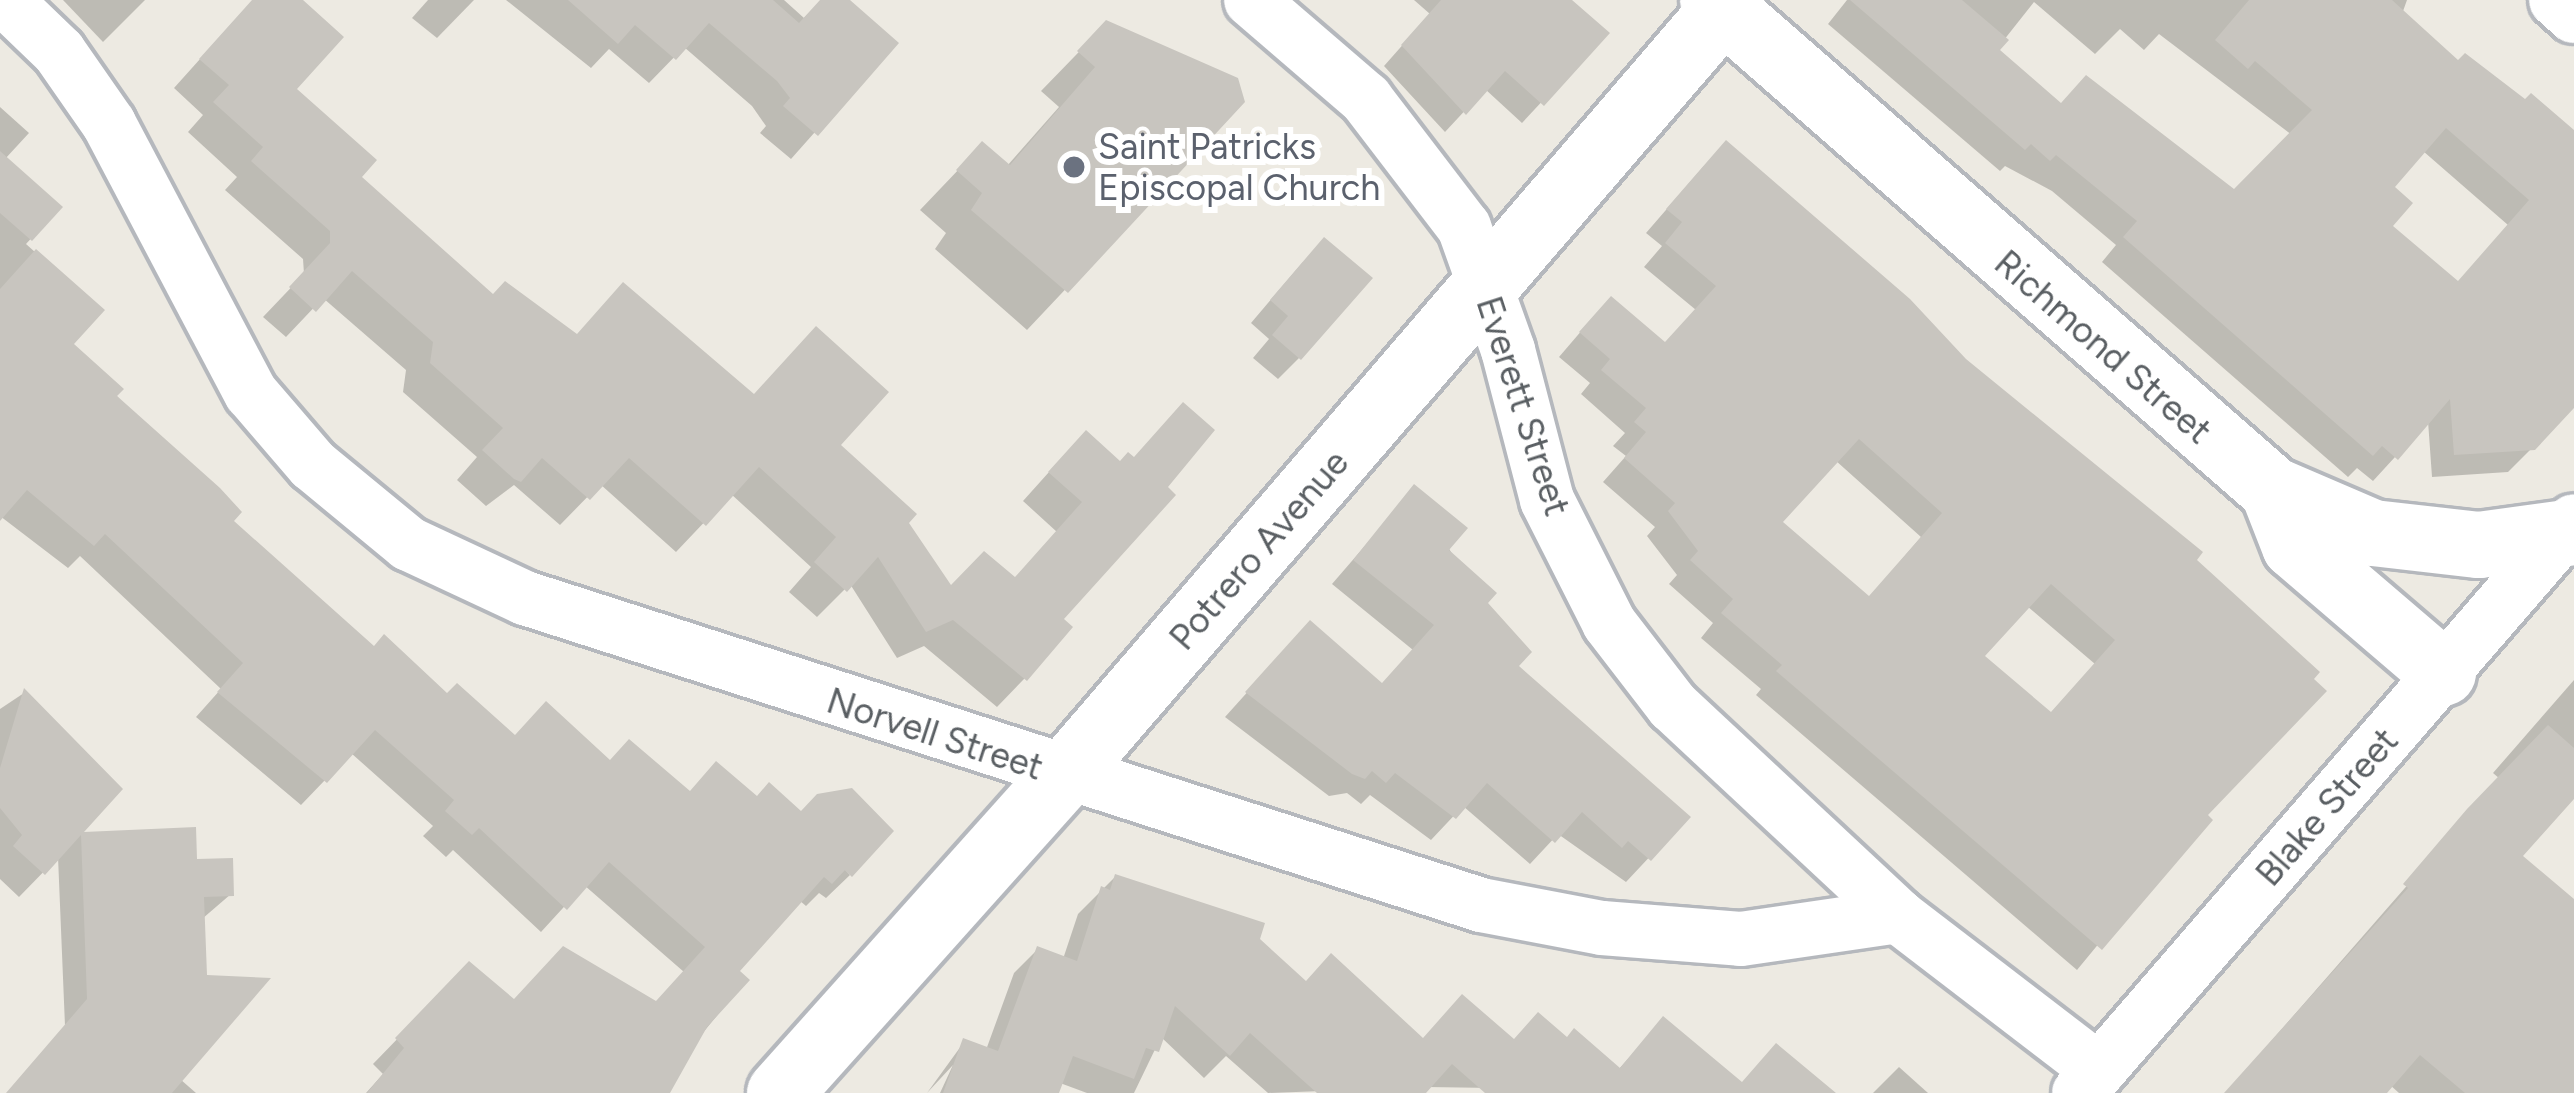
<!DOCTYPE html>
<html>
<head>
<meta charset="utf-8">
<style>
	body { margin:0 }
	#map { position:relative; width:2574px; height:1093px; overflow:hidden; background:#edeae2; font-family:Figtree,sans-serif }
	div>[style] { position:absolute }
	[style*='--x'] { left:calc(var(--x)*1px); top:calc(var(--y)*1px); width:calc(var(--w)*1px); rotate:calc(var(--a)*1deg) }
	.shadow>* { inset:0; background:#0003 }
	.building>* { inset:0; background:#c8c5bf }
	.roads { filter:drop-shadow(3px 0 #b5b8bd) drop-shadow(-3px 0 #b5b8bd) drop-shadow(0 3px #b5b8bd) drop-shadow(0 -3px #b5b8bd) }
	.minor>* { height:54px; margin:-27px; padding:0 27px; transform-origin:27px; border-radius:27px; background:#fff }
	.tertiary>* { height:66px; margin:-33px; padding:0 33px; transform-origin:33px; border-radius:33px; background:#fff }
	.dots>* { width:33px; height:33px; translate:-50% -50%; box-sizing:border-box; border:6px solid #fff; border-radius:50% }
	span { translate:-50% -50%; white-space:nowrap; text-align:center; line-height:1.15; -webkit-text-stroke:12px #fff; paint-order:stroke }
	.worship-label { font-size:36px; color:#5b616d }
	.left { translate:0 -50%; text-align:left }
	.street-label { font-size:36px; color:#5a5f63 }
</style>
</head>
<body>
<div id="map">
	<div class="shadow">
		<div style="clip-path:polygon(63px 0,145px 0,103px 42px)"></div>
		<div style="clip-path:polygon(253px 0,303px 0,293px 89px,358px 177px,492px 298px,575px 337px,753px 397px,836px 445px,950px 589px,1014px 580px,1057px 532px,1023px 501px,1058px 462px,1120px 465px,1060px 619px,1024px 679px,997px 707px,924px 646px,897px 658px,850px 584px,817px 617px,789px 592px,811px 567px,731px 494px,676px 552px,600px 484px,560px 525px,514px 485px,486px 506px,457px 480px,477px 457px,403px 392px,406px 370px,323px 298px,286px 337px,263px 317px,304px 274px,303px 259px,225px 190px,237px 177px,188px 132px,203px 115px,174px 88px)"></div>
		<div style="clip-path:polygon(428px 0,474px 0,437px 38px,412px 18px)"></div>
		<div style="clip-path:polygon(506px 0,784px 0,804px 18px,822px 0,839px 0,894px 43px,791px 159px,760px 133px,766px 126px,752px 106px,684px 47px,649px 83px,609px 49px,591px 68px)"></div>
		<div style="clip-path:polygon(1414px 0,1567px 0,1605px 34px,1522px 123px,1485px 89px,1445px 132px,1384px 66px,1430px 14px)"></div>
		<div style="clip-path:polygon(evenodd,1847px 0,2407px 0,2402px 14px,2458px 64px,2574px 136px,2574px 406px,2508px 472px,2432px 477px,2428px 421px,2373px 481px,2357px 468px,2348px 477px,2102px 262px,2116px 245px,2052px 191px,2005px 166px,2000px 171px,1828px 24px,1847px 0,2034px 2px,2095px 54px,2120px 29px,2144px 50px,2159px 34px,2292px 135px,2234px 193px,2060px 106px,1996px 50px,2034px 2px,1847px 0,2423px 151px,2508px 225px,2457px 284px,2389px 226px,2391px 187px,2423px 151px)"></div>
		<div style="clip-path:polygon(1107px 23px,1242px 102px,1027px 330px,935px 249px,946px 233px,920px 210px,982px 145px,1007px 166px,1059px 107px,1041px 91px)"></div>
		<div style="clip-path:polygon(0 107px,29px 133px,5px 159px,59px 208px,26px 244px,101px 311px,70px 344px,230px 522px,373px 649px,514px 738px,688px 793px,756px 799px,769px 786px,850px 875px,826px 898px,819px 893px,806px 906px,799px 900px,736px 971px,746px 980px,675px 1067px,639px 1093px,366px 1093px,383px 1074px,373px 1064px,469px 965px,513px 1002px,655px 1004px,684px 972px,584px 885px,541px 932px,453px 850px,446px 857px,423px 836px,433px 826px,351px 753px,301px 805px,196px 717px,221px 689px,80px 556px,68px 568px,0 516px)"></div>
		<div style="clip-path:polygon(evenodd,1704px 166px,1964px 362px,2193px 561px,2204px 816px,2077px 970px,1756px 695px,1761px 689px,1701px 638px,1713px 623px,1669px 584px,1677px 575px,1647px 536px,1655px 527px,1603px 482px,1626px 456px,1613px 446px,1625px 433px,1581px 394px,1590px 383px,1559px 357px,1589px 322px,1664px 345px,1696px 310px,1644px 267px,1662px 246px,1646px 233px,1704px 166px,1835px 460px,1921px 537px,1868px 599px,1779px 523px,1835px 460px,1704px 166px,2027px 606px,2095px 664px,2049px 715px,1981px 656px,2027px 606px)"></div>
		<div style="clip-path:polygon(1303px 262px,1299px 358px,1278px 379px,1253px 358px,1269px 339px,1251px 323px)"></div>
		<div style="clip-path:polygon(1415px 488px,1515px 666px,1687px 817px,1626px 882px,1558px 834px,1530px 864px,1463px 806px,1431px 840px,1370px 795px,1361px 804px,1347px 793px,1329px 796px,1225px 717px,1288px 647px,1381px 686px,1413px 650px,1332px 584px)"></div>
		<div style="clip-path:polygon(2574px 680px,2574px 794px,2519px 856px,2574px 903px,2574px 1093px,2399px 1093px,2390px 1085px,2383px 1093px,2226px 1093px,2500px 779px,2493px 773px)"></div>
		<div style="clip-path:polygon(24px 693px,77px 835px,193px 830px,194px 863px,231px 894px,202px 919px,180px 1079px,196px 1093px,9px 1093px,65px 1026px,58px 857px,19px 897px,0 879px,0 709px)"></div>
		<div style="clip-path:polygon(1115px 877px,1257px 940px,1305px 984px,1422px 1041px,1566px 1040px,1618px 1070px,1663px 1020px,1741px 1084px,1831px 1093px,1427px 1087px,1268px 1093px,1226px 1056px,1204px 1078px,1161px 1037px,1134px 1093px,1087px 1093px,1060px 1083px,1056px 1093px,940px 1093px,953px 1065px,927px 1093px,964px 1042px,986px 1050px,1014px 973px,1038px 949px,1063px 959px,1078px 914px)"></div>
		<div style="clip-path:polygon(1899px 1067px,1928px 1093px,1873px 1093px)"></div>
	</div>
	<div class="building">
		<div style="clip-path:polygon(252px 0,303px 0,344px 37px,297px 89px,377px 160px,362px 177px,493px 294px,505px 281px,577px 334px,623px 282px,754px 394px,816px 326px,889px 392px,841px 445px,917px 514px,909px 523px,951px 585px,984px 551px,1015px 577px,1082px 502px,1048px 472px,1086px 430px,1120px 461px,1128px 452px,1134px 457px,1183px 402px,1215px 430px,1168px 487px,1176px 495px,1064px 619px,1073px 627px,1027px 681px,953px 620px,926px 632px,878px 557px,847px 592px,814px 562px,836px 537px,759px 467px,706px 526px,629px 458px,590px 500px,542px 458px,521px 482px,514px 479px,482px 450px,503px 428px,430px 363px,433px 342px,352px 271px,316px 312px,289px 287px,330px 243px,330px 231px,251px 161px,263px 147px,213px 102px,229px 85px,199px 59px)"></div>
		<div style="clip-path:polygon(568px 0,773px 0,799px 23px,820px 0,850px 0,899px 43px,818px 136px,783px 106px,790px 98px,777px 81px,709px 23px,676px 60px,635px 25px,618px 44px)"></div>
		<div style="clip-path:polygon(1441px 0,1572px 0,1610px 33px,1544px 106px,1505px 71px,1466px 115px,1401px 45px)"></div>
		<div style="clip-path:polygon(evenodd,1850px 0,1962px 0,2009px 40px,2000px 50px,2061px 103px,2086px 75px,2234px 189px,2312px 110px,2255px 61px,2248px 69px,2215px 40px,2249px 0,2392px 0,2458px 60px,2465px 53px,2525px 99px,2531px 93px,2574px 130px,2574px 408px,2535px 450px,2454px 455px,2450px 399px,2398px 460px,2382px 446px,2373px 456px,2123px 237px,2137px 221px,2056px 155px,2050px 161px,2031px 144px,2025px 150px,1850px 0,2446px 128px,2529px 200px,2458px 281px,2393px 226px,2413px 203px,2395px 187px,2446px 128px)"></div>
		<div style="clip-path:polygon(1106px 20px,1238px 78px,1245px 102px,1068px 293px,971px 210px,982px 193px,956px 170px,982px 141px,1010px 165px,1095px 67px,1077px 51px)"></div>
		<div style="clip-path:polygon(evenodd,1726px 140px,1910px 299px,1966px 359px,2203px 552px,2197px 560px,2320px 672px,2314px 679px,2327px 691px,2208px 815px,2213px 820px,2102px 950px,1776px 671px,1782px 665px,1721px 613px,1733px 599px,1690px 560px,1698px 551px,1668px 511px,1675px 503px,1624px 458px,1646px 432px,1634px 422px,1646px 408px,1601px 370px,1610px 359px,1579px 332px,1611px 296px,1665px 342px,1716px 286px,1665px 243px,1682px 222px,1666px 209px,1726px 140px,1859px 439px,1942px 513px,1869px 596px,1783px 522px,1859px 439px,1726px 140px,2051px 584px,2115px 640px,2051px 712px,1985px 656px,2051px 584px)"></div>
		<div style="clip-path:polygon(0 151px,63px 207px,32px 241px,0 213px)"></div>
		<div style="clip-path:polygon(1324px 237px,1373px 278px,1301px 360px,1272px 335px,1288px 316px,1270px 300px)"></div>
		<div style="clip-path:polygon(36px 249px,105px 310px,74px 344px,124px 389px,117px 396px,220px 488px,242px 512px,234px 521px,374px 646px,384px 634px,447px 693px,457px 683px,515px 735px,546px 701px,610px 760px,629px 739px,690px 791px,716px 761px,757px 796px,769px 782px,801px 811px,817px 794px,852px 788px,894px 831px,852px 877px,845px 870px,832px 884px,824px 877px,740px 971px,750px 980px,707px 1027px,670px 1093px,367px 1093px,404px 1048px,395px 1038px,469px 961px,514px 999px,563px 946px,656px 1001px,705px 947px,609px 862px,567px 910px,479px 828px,472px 835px,445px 811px,454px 800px,375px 730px,327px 783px,217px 692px,243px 663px,105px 534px,94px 546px,27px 490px,0 521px,0 289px)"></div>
		<div style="clip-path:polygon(1414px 484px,1468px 528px,1449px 550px,1497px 593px,1488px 603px,1532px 652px,1519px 666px,1691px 817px,1651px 861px,1628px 841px,1622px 848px,1582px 812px,1555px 843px,1487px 783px,1456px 819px,1395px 773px,1386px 783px,1372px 771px,1365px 779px,1352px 774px,1245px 692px,1310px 620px,1382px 683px,1434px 625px,1353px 560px)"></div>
		<div style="clip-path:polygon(24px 688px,123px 789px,84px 832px,196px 827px,197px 859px,233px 858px,234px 896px,204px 897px,207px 975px,271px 978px,172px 1093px,6px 1093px,87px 999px,81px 835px,45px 875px,13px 846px,22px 835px,0 808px,0 768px)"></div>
		<div style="clip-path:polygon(2548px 725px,2574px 748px,2574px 799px,2523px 856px,2574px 899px,2574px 1093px,2465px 1093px,2420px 1055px,2387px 1093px,2224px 1093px,2408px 888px,2403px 884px,2467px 809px)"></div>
		<div style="clip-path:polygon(1115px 874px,1265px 923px,1260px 939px,1306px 981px,1331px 953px,1423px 1038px,1462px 994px,1514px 1039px,1538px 1012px,1567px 1037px,1574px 1028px,1620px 1068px,1663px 1016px,1742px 1082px,1776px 1043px,1836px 1093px,1485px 1093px,1452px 1064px,1426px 1093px,1317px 1093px,1250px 1033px,1230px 1056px,1175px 1006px,1159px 1052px,1146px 1048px,1134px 1079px,1073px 1056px,1059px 1093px,943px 1093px,963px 1038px,998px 1051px,1037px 946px,1077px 961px,1101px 886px,1110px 890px)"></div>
	</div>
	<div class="roads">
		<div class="minor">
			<div style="--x:5;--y:0;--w:75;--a:43.9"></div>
			<div style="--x:59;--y:52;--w:88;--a:55.2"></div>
			<div style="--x:109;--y:124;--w:304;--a:62.2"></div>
			<div style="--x:251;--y:393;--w:95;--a:49.3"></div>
			<div style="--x:313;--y:465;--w:124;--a:39.5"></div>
			<div style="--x:409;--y:544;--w:128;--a:25"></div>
			<div style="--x:525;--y:598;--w:1004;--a:17.8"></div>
			<div style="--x:1481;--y:905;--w:123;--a:10.8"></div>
			<div style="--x:1602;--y:928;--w:139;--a:4.5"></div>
			<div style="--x:1741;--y:939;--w:159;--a:-8.3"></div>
			<div style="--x:1898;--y:916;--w:253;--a:37.5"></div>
			<div style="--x:1251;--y:0;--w:152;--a:40.7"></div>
			<div style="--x:1366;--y:99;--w:161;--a:52.6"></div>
			<div style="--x:1464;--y:227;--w:131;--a:70.3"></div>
			<div style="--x:1508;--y:350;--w:155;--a:75.4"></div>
			<div style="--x:1547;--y:500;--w:138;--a:63.2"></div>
			<div style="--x:1609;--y:623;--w:105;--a:52.4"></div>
			<div style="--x:1673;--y:706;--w:308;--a:43"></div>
			<div style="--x:2556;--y:0;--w:24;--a:42"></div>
			<div style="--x:2079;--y:1093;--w:756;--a:-49.13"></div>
		</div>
		<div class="tertiary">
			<div style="--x:1713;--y:0;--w:744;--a:41.19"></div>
			<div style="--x:2273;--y:490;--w:109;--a:23.3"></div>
			<div style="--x:2373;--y:533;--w:107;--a:6.5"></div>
			<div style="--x:2479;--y:545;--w:96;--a:-7.8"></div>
			<div style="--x:2273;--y:490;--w:60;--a:68.6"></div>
			<div style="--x:2295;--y:546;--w:195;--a:40.6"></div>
			<div style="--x:780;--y:1093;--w:424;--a:-48.2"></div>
			<div style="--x:1063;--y:777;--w:1025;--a:-49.31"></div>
		</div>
	</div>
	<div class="dots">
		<div style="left:1074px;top:167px;background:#6b7280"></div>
	</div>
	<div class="worship-label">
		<span class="left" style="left:1098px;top:167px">Saint Patricks<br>Episcopal Church</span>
	</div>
	<div class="street-label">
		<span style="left:2103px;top:347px;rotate:41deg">Richmond Street</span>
		<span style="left:1523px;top:406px;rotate:72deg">Everett Street</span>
		<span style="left:1259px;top:550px;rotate:-49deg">Potrero Avenue</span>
		<span style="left:935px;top:734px;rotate:18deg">Norvell Street</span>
		<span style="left:2327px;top:807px;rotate:-49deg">Blake Street</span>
	</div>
</div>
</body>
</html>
